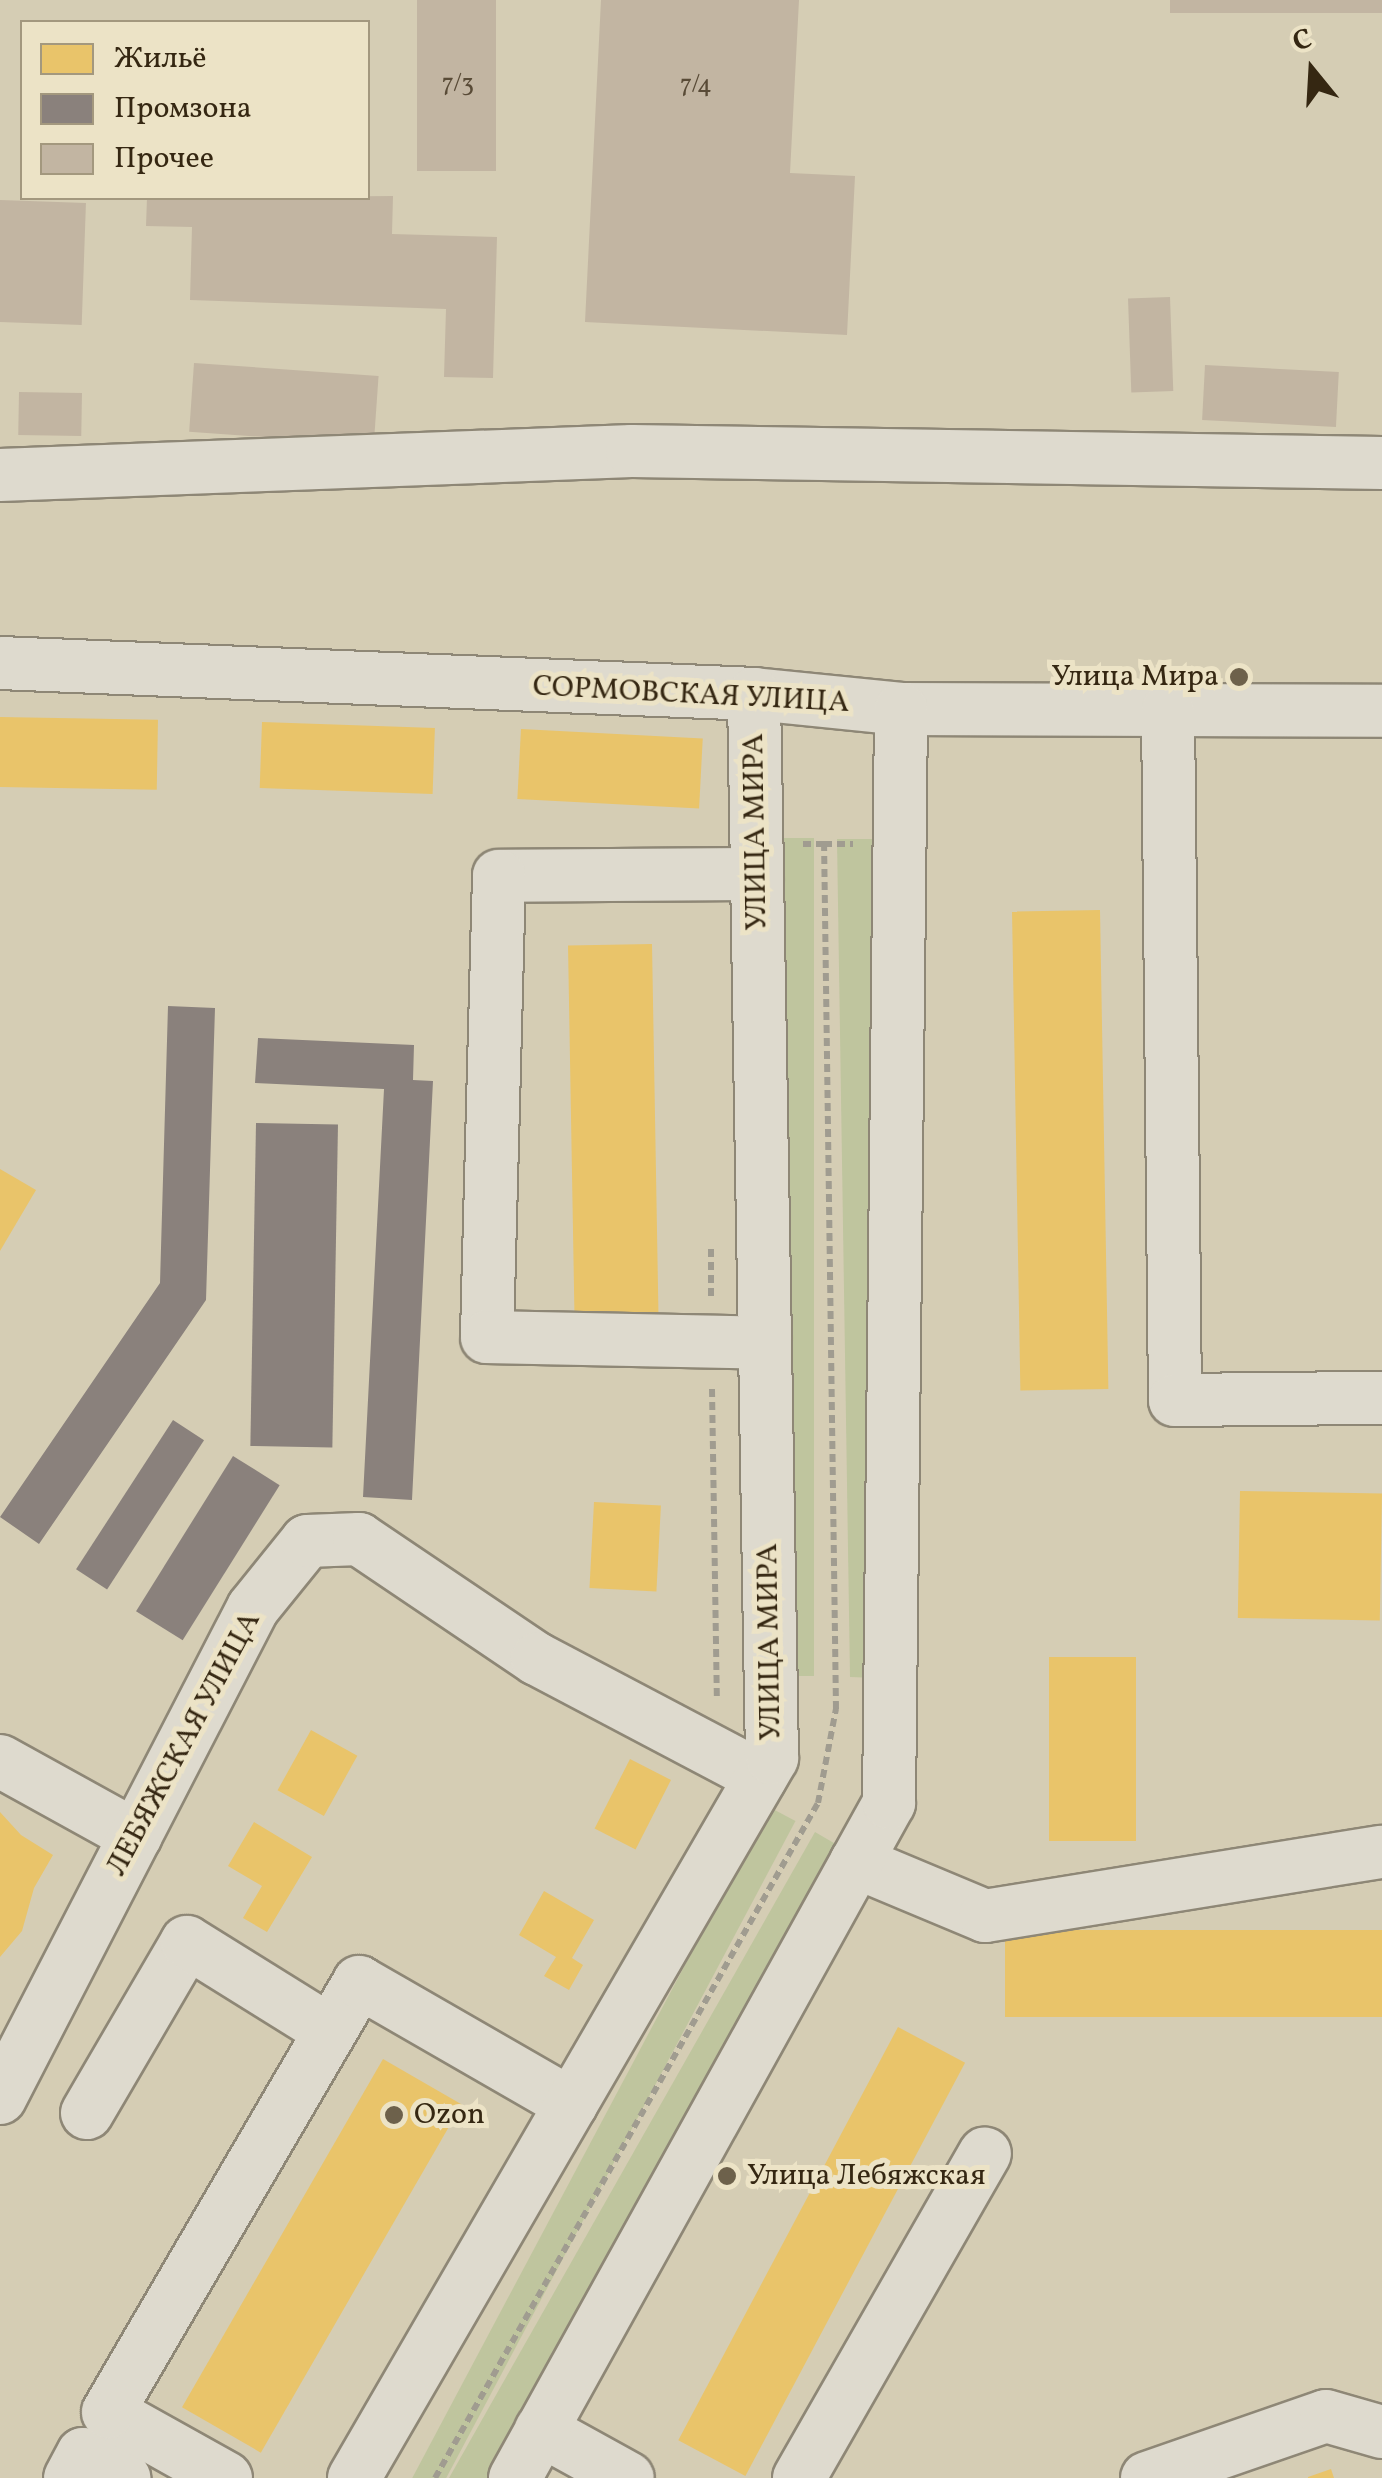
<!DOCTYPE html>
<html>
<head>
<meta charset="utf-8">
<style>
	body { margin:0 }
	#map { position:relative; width:1382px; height:2478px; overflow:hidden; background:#d5cdb4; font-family:Vollkorn,serif }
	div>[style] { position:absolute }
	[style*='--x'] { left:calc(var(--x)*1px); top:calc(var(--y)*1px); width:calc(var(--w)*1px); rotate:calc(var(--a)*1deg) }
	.green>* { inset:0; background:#bfc59e; transform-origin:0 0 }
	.homes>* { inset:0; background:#e9c46a; transform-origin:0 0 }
	.industry>* { inset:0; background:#8a817c; transform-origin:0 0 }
	.building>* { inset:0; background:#c2b5a2; transform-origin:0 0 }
	.path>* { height:6px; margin-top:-3px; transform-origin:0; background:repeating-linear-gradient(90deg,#a09c90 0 8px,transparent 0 13px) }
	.roads { filter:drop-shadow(2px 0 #8e8776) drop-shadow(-2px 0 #8e8776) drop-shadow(0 2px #8e8776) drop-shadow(0 -2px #8e8776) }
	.minor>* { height:52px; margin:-26px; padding:0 26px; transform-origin:26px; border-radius:26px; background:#dedace }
	.dots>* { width:28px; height:28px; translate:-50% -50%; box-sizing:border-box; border:5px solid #ece3c6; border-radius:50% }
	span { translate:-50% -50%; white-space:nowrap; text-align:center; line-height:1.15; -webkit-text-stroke:10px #ece3c6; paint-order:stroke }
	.number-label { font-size:25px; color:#594b37 }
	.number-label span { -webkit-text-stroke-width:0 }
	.poi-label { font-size:30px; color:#352712 }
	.right { translate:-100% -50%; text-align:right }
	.left { translate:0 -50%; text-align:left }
	.street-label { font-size:30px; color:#352712 }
	.legend { position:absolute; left:20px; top:20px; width:350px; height:180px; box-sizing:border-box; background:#ece3c6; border:2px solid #a3987e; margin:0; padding:12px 18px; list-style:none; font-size:30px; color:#352712 }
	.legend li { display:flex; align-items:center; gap:20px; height:50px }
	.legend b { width:50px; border:2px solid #a3987e }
	.north { position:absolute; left:1262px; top:20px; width:100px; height:100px; -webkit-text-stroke:8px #ece3c6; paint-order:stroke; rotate:342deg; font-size:28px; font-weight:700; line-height:40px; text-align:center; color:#352712 }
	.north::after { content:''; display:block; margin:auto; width:35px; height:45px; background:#352712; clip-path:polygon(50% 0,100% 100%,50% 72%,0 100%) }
</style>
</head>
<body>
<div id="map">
	<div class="green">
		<div style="left:779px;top:838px;width:35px;height:838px"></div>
		<div style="clip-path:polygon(837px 839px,873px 839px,877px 1678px,850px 1677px)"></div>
		<div style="left:769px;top:1807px;width:30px;height:773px;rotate:28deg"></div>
		<div style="clip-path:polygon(815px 1832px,839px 1846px,488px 2478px,449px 2478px)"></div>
	</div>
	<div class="homes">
		<div style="left:0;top:717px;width:158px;height:70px;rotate:1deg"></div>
		<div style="left:262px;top:722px;width:173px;height:66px;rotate:2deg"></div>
		<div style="left:521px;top:729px;width:182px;height:70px;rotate:3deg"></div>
		<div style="left:1100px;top:910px;width:479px;height:88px;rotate:89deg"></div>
		<div style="left:652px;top:944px;width:385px;height:84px;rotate:89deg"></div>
		<div style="clip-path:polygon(0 1169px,36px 1190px,0 1251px)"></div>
		<div style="left:1240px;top:1491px;width:142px;height:127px;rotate:1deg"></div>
		<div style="left:594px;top:1502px;width:67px;height:86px;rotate:3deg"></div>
		<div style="left:1049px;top:1657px;width:87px;height:184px"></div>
		<div style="left:311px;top:1730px;width:53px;height:69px;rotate:29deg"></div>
		<div style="left:630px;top:1759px;width:46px;height:78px;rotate:27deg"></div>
		<div style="clip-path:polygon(0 1812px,21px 1835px,53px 1855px,34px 1888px,22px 1931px,0 1957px)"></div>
		<div style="clip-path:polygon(254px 1822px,312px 1857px,267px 1932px,243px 1918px,262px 1886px,228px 1866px)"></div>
		<div style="clip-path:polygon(544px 1891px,594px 1920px,572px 1958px,583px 1965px,569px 1990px,544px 1976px,556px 1957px,519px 1935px)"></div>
		<div style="left:1382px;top:1930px;width:87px;height:377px;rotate:90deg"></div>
		<div style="left:898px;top:2027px;width:76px;height:468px;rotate:28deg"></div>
		<div style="left:383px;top:2059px;width:91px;height:402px;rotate:30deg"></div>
		<div style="clip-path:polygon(1331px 2469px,1334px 2478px,1308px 2478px,1308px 2477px)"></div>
	</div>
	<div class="industry">
		<div style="clip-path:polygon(168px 1006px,215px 1008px,206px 1300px,39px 1544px,0 1517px,160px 1283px)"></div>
		<div style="clip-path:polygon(258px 1038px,414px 1045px,413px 1080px,433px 1081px,412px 1500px,363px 1497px,384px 1089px,255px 1083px)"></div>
		<div style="left:256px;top:1123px;width:82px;height:323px;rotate:1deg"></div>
		<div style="left:173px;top:1420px;width:37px;height:178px;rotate:33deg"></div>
		<div style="left:233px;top:1456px;width:55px;height:183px;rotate:32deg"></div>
	</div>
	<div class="building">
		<div style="left:417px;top:0;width:79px;height:171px"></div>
		<div style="clip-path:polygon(601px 0,799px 0,790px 173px,855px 176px,847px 335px,585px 322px)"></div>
		<div style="left:1170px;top:0;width:212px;height:13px"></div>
		<div style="clip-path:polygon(393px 196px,392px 234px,497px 237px,493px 378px,444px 377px,446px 309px,190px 300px,192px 227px,146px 226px,147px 198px)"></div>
		<div style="left:0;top:200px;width:86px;height:122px;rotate:2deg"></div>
		<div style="left:1170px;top:297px;width:94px;height:42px;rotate:88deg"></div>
		<div style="left:194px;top:363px;width:185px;height:69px;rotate:4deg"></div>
		<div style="left:1205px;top:365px;width:134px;height:55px;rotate:3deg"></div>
		<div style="left:19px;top:392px;width:63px;height:43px;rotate:1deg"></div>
	</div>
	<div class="path">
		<div style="--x:824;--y:844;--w:29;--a:0"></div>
		<div style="--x:711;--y:1296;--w:52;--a:-90"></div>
		<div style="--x:712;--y:1389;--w:312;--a:89.1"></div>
		<div style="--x:435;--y:2478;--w:776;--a:-60.43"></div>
		<div style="--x:818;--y:1803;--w:96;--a:-79.2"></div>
		<div style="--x:836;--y:1709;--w:865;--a:-90.79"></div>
		<div style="--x:824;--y:844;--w:22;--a:180"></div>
	</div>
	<div class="roads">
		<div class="minor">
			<div style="--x:0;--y:475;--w:632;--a:-2.17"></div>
			<div style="--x:632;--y:451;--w:750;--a:0.92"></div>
			<div style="--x:0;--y:663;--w:755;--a:2.35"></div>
			<div style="--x:754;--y:694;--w:148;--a:5.8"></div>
			<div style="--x:901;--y:709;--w:481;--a:0.2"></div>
			<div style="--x:1168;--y:710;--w:690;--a:89.42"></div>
			<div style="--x:1175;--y:1400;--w:207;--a:-0.6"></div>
			<div style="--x:757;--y:874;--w:258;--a:179.6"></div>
			<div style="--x:499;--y:876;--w:461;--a:91.5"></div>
			<div style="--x:487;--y:1337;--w:278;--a:1.2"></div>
			<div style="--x:0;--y:1761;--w:155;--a:28.9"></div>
			<div style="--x:856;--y:1862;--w:140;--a:22.7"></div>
			<div style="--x:985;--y:1916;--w:402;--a:-9.2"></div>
			<div style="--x:0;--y:2098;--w:551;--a:-62.69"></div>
			<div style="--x:253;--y:1608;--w:86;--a:-51.1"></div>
			<div style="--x:307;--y:1541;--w:52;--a:-2.2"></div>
			<div style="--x:359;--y:1539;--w:215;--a:34"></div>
			<div style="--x:537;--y:1659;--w:253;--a:27.8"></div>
			<div style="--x:87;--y:2113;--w:198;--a:-59.7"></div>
			<div style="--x:187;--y:1942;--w:168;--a:31.9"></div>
			<div style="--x:541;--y:2430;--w:99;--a:28.9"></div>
			<div style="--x:70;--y:2478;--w:27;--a:-62"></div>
			<div style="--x:83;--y:2454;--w:48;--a:30.3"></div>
			<div style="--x:226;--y:2478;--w:135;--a:-150.8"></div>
			<div style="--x:108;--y:2412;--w:498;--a:-59.7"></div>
			<div style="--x:359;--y:1982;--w:245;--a:29.9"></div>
			<div style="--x:354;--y:2478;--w:833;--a:-59.86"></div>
			<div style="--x:772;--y:1758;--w:1064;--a:-90.97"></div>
			<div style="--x:515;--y:2478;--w:772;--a:-61.01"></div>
			<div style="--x:889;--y:1803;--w:1094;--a:-89.37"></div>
			<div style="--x:799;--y:2478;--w:374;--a:-60.2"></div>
			<div style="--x:1147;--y:2478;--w:189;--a:-19.1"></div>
			<div style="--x:1326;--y:2416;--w:58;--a:15.9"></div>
		</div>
	</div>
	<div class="dots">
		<div style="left:1239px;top:677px;background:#6d614b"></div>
		<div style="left:394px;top:2115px;background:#6d614b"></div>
		<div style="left:727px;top:2176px;background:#6d614b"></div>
	</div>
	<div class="number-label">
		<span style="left:458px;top:85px">7/3</span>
		<span style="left:696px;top:86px">7/4</span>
	</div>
	<div class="poi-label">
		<span class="right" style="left:1219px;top:677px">Улица Мира</span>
		<span class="left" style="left:414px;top:2115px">Ozon</span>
		<span class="left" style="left:747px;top:2176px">Улица Лебяжская</span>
	</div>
	<div class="street-label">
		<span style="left:691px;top:695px;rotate:3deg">СОРМОВСКАЯ УЛИЦА</span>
		<span style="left:756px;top:832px;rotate:-91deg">УЛИЦА МИРА</span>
		<span style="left:770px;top:1642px;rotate:-91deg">УЛИЦА МИРА</span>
		<span style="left:184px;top:1744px;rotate:-62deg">ЛЕБЯЖСКАЯ УЛИЦА</span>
	</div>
	<ul class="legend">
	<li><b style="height:28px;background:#e9c46a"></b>Жильё</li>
	<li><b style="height:28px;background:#8a817c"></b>Промзона</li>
	<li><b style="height:28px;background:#c2b5a2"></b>Прочее</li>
	</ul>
	<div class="north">С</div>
</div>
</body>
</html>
